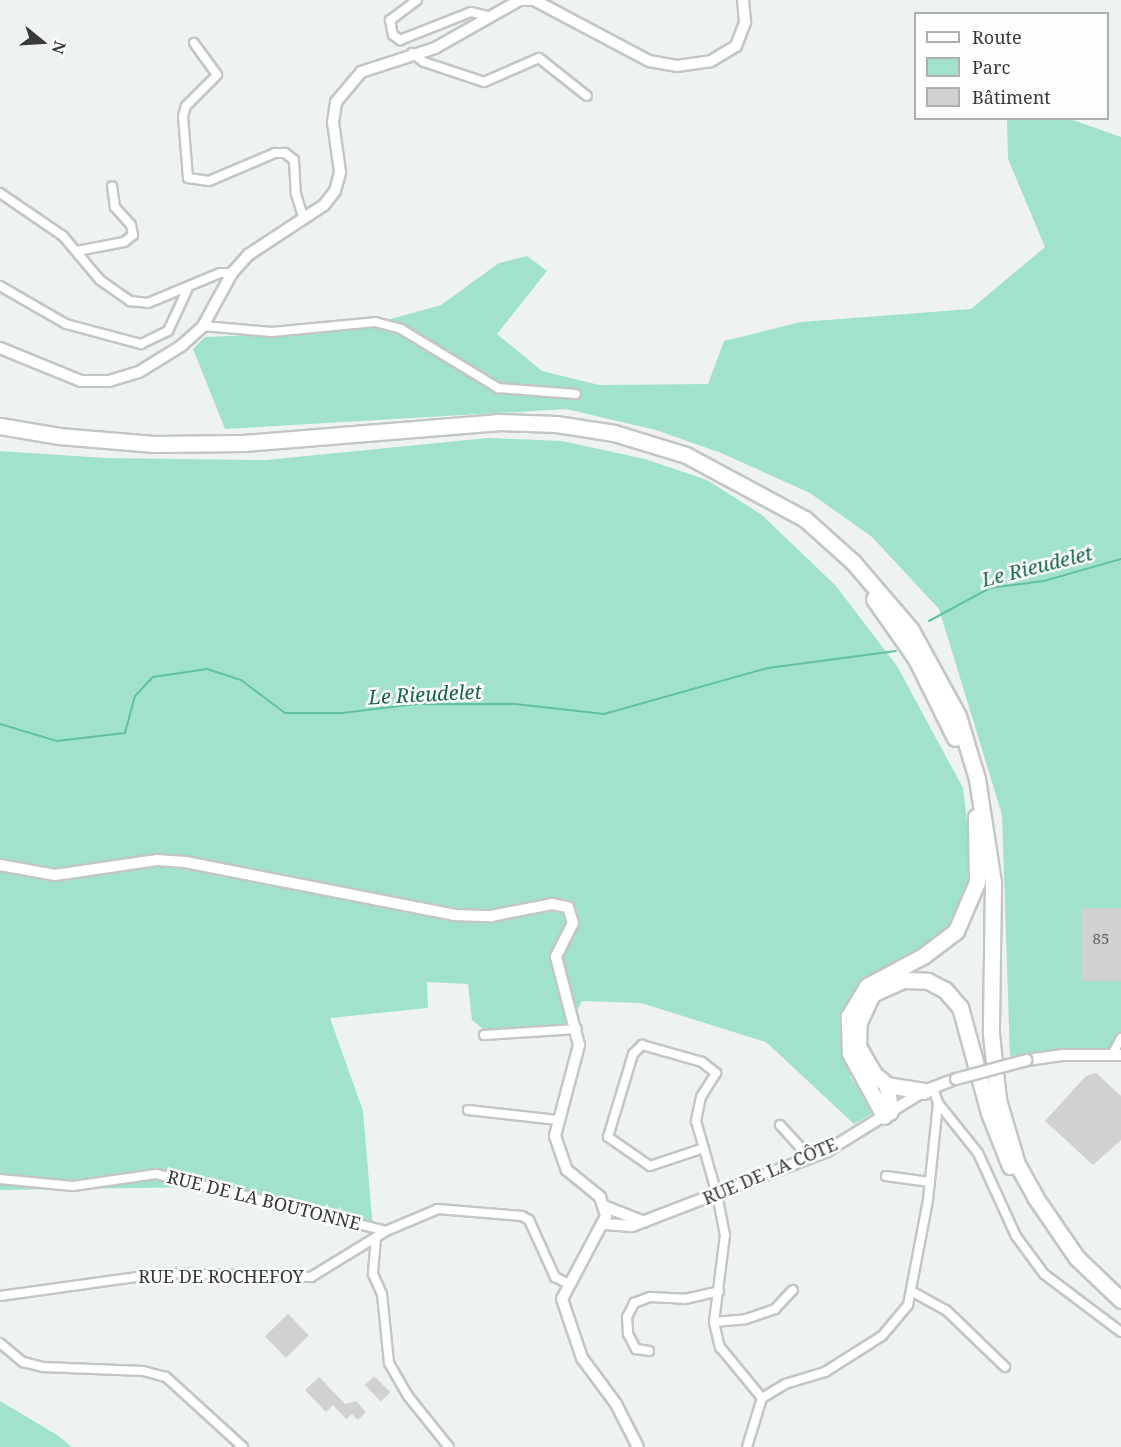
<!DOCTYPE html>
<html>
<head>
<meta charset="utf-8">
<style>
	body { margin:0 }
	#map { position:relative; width:1121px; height:1447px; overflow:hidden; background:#eef2f0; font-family:"Noto Serif",serif }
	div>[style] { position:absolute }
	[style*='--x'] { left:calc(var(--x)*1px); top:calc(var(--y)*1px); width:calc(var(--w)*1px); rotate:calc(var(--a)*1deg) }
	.green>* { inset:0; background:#a1e2cb }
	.stream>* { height:2px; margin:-1px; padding:0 1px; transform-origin:1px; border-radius:1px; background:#62c0a2 }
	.building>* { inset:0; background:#d1d0d3; transform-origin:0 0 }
	.roads { filter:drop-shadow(2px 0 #c2c6c4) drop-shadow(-2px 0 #c2c6c4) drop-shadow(0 2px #c2c6c4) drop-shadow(0 -2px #c2c6c4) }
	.minor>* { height:8px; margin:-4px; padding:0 4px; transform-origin:4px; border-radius:4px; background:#fff }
	.tertiary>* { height:10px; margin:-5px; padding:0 5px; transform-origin:5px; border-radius:5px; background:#fff }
	.trunk>* { height:15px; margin:-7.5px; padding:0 7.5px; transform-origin:7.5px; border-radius:7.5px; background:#fff }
	.bridges { filter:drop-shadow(2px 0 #c2c6c4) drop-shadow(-2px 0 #c2c6c4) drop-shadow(0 2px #c2c6c4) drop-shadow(0 -2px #c2c6c4) }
	.tertiary-bridge>* { height:10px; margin:-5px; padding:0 5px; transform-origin:5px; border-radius:5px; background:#fff }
	span { translate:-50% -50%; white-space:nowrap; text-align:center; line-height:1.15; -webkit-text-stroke:5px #fcfffe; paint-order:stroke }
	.number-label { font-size:15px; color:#5e5f5f }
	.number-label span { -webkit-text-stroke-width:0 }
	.street-label { font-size:18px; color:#383938 }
	.water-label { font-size:20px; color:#18624e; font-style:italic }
	.legend { position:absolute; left:914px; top:12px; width:195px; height:108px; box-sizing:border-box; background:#fcfffe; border:2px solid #aeb0af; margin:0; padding:8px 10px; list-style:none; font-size:18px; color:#383938 }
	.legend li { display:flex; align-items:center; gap:12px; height:30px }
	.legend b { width:30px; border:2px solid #aeb0af }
	.north { position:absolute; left:12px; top:12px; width:60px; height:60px; -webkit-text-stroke:4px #fcfffe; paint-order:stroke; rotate:108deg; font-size:16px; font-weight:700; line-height:24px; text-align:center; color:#383938 }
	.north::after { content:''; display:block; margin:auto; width:21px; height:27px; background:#383938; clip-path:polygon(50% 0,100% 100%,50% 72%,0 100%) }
</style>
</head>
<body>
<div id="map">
	<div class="green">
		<div style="clip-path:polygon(1007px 119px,1070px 119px,1121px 137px,1121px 1057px,1050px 1052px,1010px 1056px,1002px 815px,939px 609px,872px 537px,810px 493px,721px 453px,656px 430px,566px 409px,225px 429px,193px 349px,205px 337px,348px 331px,441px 305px,499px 263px,527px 256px,547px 271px,497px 334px,542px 371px,599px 385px,708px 384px,724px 341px,801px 322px,971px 309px,1045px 247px,1008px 159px)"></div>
		<div style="clip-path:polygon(488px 438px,562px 441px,645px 459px,707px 480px,762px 515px,836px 586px,897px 666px,963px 788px,972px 863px,961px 913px,937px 942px,873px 974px,848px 1001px,841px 1034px,851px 1078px,875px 1112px,854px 1124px,766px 1042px,641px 1003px,582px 1001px,570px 1025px,484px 1030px,472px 1020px,468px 984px,427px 982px,428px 1008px,330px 1018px,363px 1111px,373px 1230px,202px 1187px,0 1190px,0 451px,105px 458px,266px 460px)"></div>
		<div style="clip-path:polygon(0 1401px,57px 1435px,72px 1447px,0 1447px)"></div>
	</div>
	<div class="stream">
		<div style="--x:929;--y:621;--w:69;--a:-28.4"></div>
		<div style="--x:990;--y:588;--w:54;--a:-7.4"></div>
		<div style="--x:1044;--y:581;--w:80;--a:-15.9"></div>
		<div style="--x:0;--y:724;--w:59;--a:16.6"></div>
		<div style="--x:57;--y:741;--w:68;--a:-6.7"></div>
		<div style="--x:125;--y:733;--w:38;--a:-75"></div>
		<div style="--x:135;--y:696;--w:26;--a:-47"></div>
		<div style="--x:153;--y:677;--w:55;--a:-8.4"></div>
		<div style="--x:207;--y:669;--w:36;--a:18"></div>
		<div style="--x:241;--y:680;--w:55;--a:36.9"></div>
		<div style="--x:285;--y:713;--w:57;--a:0"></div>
		<div style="--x:342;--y:713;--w:75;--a:-6.9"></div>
		<div style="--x:416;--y:704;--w:99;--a:0"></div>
		<div style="--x:515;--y:704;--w:90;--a:6.4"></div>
		<div style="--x:604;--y:714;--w:170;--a:-15.7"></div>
		<div style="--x:768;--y:668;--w:129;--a:-7.6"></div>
	</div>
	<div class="building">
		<div style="left:1081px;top:908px;width:40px;height:73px"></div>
		<div style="clip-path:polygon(1096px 1073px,1121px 1096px,1121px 1140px,1093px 1165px,1045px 1121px,1086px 1076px)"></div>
		<div style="left:288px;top:1314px;width:30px;height:32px;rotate:46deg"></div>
		<div style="left:374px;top:1376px;width:23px;height:13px;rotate:45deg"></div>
		<div style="clip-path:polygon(319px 1377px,345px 1404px,356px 1401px,366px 1412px,358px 1420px,352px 1414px,346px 1419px,333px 1405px,326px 1412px,305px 1390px)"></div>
	</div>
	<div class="roads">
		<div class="minor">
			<div style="--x:417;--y:0;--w:34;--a:143"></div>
			<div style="--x:390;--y:20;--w:15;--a:79"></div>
			<div style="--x:393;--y:35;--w:9;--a:36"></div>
			<div style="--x:400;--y:40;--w:76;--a:-21.5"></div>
			<div style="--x:471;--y:12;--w:21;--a:14"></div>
			<div style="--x:194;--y:43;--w:39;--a:54"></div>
			<div style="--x:217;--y:75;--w:44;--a:135"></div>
			<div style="--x:186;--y:106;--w:10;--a:107"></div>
			<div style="--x:183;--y:116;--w:62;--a:85.4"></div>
			<div style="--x:188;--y:178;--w:21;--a:8"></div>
			<div style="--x:209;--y:181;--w:72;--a:-23"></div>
			<div style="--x:275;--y:153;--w:10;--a:0"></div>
			<div style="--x:285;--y:153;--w:11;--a:38"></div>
			<div style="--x:294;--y:160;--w:34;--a:87"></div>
			<div style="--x:296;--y:194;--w:24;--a:73"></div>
			<div style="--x:412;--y:53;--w:15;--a:37"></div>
			<div style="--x:424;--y:62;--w:63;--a:18.4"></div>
			<div style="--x:484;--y:82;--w:60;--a:-23.6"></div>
			<div style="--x:539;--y:58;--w:61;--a:38.4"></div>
			<div style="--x:0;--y:193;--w:76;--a:34.3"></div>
			<div style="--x:63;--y:236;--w:57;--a:49.9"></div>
			<div style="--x:100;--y:280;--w:37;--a:35"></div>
			<div style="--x:130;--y:301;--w:18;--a:6"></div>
			<div style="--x:148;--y:303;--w:78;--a:-22.6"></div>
			<div style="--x:220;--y:273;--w:12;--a:0"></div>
			<div style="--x:77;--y:251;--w:48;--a:-10.8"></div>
			<div style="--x:124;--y:242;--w:11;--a:-38"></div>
			<div style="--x:133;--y:235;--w:10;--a:-101"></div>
			<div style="--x:131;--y:225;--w:24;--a:-132"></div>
			<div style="--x:115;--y:207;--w:21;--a:-98"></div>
			<div style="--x:0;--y:286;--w:76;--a:29.9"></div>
			<div style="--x:66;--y:324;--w:78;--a:14.9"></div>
			<div style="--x:141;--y:344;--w:30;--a:-26"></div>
			<div style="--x:168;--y:331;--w:45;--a:-65.1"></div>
			<div style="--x:203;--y:326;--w:69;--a:5"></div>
			<div style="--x:272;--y:332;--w:103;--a:-5.5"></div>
			<div style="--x:375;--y:322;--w:27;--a:15"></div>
			<div style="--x:401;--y:329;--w:114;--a:31.3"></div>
			<div style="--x:498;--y:388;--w:78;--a:4.4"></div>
			<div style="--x:484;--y:1035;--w:93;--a:-3.7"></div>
			<div style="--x:1113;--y:1053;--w:17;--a:-62"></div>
			<div style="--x:938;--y:1103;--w:64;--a:51.3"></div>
			<div style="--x:978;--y:1153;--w:91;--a:65.4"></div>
			<div style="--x:1016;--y:1236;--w:47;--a:53.6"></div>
			<div style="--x:1044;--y:1274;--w:96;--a:37"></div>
			<div style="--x:468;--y:1110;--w:90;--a:6.4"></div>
			<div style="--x:780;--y:1125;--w:45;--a:47.7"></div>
			<div style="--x:704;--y:1148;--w:57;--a:161.6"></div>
			<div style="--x:650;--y:1166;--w:51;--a:-145.4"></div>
			<div style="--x:608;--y:1137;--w:87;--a:-73.2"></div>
			<div style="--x:633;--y:1054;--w:13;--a:-45"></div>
			<div style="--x:642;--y:1045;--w:62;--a:15.8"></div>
			<div style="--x:702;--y:1062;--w:18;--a:38"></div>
			<div style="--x:716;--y:1073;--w:28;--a:122"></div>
			<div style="--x:701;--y:1097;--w:25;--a:102"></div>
			<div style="--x:696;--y:1121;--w:76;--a:74"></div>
			<div style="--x:717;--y:1194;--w:42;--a:79"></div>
			<div style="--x:725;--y:1235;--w:88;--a:97.2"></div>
			<div style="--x:714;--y:1322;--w:26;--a:77"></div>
			<div style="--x:720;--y:1347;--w:66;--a:50.5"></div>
			<div style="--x:886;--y:1176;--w:44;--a:7.8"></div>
			<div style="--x:0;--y:1179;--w:73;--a:5.5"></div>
			<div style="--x:73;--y:1186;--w:84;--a:-8.2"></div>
			<div style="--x:156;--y:1174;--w:237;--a:13.9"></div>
			<div style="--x:376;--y:1238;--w:36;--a:95"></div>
			<div style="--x:373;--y:1274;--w:22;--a:66"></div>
			<div style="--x:382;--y:1294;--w:69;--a:84.2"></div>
			<div style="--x:389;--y:1363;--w:38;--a:60"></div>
			<div style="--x:408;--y:1396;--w:65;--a:51.2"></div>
			<div style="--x:913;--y:1292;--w:38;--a:29"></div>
			<div style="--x:946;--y:1310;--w:82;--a:44"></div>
			<div style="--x:0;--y:1296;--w:168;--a:-7.9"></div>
			<div style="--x:166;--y:1273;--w:145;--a:1.6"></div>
			<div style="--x:311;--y:1277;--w:88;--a:-31.5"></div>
			<div style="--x:386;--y:1231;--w:56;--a:-22.9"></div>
			<div style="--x:438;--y:1209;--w:84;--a:4.8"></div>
			<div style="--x:522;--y:1216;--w:8;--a:30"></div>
			<div style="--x:529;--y:1220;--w:63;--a:65.5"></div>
			<div style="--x:555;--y:1277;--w:13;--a:27"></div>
			<div style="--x:714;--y:1322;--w:32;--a:-5"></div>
			<div style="--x:746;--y:1319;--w:31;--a:-19"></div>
			<div style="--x:775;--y:1309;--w:26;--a:-47"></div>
			<div style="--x:0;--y:1343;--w:30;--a:40"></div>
			<div style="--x:23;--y:1362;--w:21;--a:14"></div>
			<div style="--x:43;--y:1367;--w:100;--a:2.3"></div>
			<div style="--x:143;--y:1371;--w:24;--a:15"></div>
			<div style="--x:166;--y:1377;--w:104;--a:42.3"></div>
			<div style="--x:649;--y:1351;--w:13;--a:-171"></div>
			<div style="--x:636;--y:1349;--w:17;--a:-118"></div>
			<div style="--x:628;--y:1334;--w:17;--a:-93"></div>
			<div style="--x:627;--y:1317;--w:16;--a:-63"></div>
			<div style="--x:634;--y:1303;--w:17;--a:-21"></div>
			<div style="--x:650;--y:1297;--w:35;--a:3"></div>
			<div style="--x:685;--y:1299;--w:35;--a:-13"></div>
			<div style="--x:747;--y:1447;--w:51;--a:-73"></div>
			<div style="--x:762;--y:1398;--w:27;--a:-31"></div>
			<div style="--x:785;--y:1384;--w:42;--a:-16.7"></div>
			<div style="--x:825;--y:1372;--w:67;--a:-32.3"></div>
			<div style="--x:882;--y:1336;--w:40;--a:-50"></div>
			<div style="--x:908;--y:1305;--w:107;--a:-79.2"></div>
			<div style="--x:928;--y:1200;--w:98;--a:-84.1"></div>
			<div style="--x:938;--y:1103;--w:16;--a:-108"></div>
		</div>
		<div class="tertiary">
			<div style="--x:0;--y:348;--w:87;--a:22.2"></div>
			<div style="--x:81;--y:381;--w:28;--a:0"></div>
			<div style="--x:109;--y:381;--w:31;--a:-17"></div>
			<div style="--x:139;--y:372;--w:49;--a:-31.8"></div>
			<div style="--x:181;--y:346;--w:30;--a:-42"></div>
			<div style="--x:203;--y:326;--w:60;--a:-61.3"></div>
			<div style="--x:232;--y:273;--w:24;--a:-48"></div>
			<div style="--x:248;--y:255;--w:91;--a:-33.3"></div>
			<div style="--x:324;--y:205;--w:18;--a:-52"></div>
			<div style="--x:335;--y:191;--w:20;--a:-75"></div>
			<div style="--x:340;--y:172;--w:50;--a:-98"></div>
			<div style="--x:333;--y:122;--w:20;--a:-81"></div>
			<div style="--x:336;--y:102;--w:39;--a:-50"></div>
			<div style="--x:361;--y:72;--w:78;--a:-18"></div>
			<div style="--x:435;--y:48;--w:98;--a:-29.5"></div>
			<div style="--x:520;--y:0;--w:14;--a:0"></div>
			<div style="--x:534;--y:0;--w:130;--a:27.9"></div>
			<div style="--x:649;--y:61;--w:28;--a:10"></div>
			<div style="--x:677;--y:66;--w:34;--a:-8"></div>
			<div style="--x:711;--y:61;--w:29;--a:-31"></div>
			<div style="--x:736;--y:46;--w:26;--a:-69"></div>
			<div style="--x:745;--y:22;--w:22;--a:-95"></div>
			<div style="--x:0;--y:865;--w:56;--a:10.3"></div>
			<div style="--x:55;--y:875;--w:103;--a:-8.4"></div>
			<div style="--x:157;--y:860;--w:28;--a:4"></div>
			<div style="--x:185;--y:862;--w:274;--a:11.1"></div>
			<div style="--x:454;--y:915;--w:37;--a:2"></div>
			<div style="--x:491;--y:916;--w:62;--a:-11.1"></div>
			<div style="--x:552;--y:904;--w:16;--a:11"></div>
			<div style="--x:568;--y:907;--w:17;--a:73"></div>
			<div style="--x:573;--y:923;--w:38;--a:117"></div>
			<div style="--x:556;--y:957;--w:91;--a:75.4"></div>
			<div style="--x:579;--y:1045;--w:94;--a:104.8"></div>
			<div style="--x:555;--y:1136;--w:36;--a:71"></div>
			<div style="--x:567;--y:1170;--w:43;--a:39.3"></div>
			<div style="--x:600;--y:1197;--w:20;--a:72"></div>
			<div style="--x:606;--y:1216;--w:94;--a:117.9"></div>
			<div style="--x:562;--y:1299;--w:62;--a:71.3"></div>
			<div style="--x:582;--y:1358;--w:57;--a:53.5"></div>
			<div style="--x:616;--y:1404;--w:48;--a:62.9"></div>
			<div style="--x:1027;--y:1060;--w:37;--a:-8"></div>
			<div style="--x:1064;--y:1055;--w:57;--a:0"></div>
			<div style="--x:606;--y:1207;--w:41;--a:21.5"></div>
			<div style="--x:604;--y:1224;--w:28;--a:4"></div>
			<div style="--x:632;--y:1226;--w:209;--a:-21"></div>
			<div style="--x:827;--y:1151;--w:114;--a:-31.7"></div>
			<div style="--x:924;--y:1091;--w:34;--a:-21"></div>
		</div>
		<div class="trunk">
			<div style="--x:0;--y:426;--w:60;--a:9.6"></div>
			<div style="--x:59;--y:436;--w:95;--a:4.8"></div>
			<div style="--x:154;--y:444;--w:90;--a:-0.6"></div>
			<div style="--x:244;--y:443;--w:254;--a:-4.7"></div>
			<div style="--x:497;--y:422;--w:59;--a:1.9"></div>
			<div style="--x:556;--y:424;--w:59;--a:8.8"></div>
			<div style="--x:614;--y:433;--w:75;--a:17"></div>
			<div style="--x:686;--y:455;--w:135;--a:28.3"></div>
			<div style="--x:805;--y:519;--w:64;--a:41.9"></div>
			<div style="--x:853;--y:562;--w:89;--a:49.5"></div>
			<div style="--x:911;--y:630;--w:98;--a:61.3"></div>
			<div style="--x:958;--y:716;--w:66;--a:73.2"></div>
			<div style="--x:977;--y:779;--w:104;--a:81.2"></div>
			<div style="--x:993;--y:882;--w:152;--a:90.8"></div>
			<div style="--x:991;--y:1034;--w:66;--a:83.9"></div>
			<div style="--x:998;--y:1100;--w:67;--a:73.5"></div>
			<div style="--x:1017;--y:1164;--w:38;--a:61"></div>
			<div style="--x:1035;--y:1197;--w:74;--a:55.5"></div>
			<div style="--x:1077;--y:1258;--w:61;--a:43.7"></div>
			<div style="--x:874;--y:599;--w:73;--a:55"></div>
			<div style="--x:916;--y:659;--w:88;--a:63.7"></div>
			<div style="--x:887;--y:1085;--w:27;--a:84"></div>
			<div style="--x:924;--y:1091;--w:37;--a:-171"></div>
			<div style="--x:887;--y:1085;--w:17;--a:-140"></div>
			<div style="--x:874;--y:1074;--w:32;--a:-120"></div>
			<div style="--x:858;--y:1046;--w:24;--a:-88"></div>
			<div style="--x:859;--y:1022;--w:31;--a:-65"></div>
			<div style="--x:872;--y:994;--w:35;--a:-24"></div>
			<div style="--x:904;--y:980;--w:24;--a:2"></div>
			<div style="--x:928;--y:981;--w:19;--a:28"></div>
			<div style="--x:945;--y:990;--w:23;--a:49"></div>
			<div style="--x:960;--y:1007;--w:110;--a:74.7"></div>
			<div style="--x:989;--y:1113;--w:57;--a:68.4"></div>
			<div style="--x:884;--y:1116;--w:72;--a:-118.4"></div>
			<div style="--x:850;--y:1053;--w:37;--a:-92"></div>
			<div style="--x:849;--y:1016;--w:35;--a:-59"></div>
			<div style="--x:867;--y:986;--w:64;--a:-28.2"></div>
			<div style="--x:923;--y:956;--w:41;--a:-37.1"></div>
			<div style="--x:956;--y:931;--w:53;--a:-66.8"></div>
			<div style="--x:977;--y:882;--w:65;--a:-90.9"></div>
		</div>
	</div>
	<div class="bridges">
		<div class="tertiary-bridge">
			<div style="--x:956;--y:1079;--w:73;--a:-15"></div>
		</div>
	</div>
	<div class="number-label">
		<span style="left:1101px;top:939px">85</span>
	</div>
	<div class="street-label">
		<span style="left:770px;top:1171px;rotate:-23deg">RUE DE LA CÔTE</span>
		<span style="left:264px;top:1200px;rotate:14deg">RUE DE LA BOUTONNE</span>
		<span style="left:221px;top:1276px">RUE DE ROCHEFOY</span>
	</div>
	<div class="water-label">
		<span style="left:1037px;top:566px;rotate:-14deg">Le Rieudelet</span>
		<span style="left:425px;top:694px;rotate:-3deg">Le Rieudelet</span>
	</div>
	<ul class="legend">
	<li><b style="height:8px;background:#fff"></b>Route</li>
	<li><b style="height:16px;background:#a1e2cb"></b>Parc</li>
	<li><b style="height:16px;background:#d1d0d3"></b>Bâtiment</li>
	</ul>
	<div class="north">N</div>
</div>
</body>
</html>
